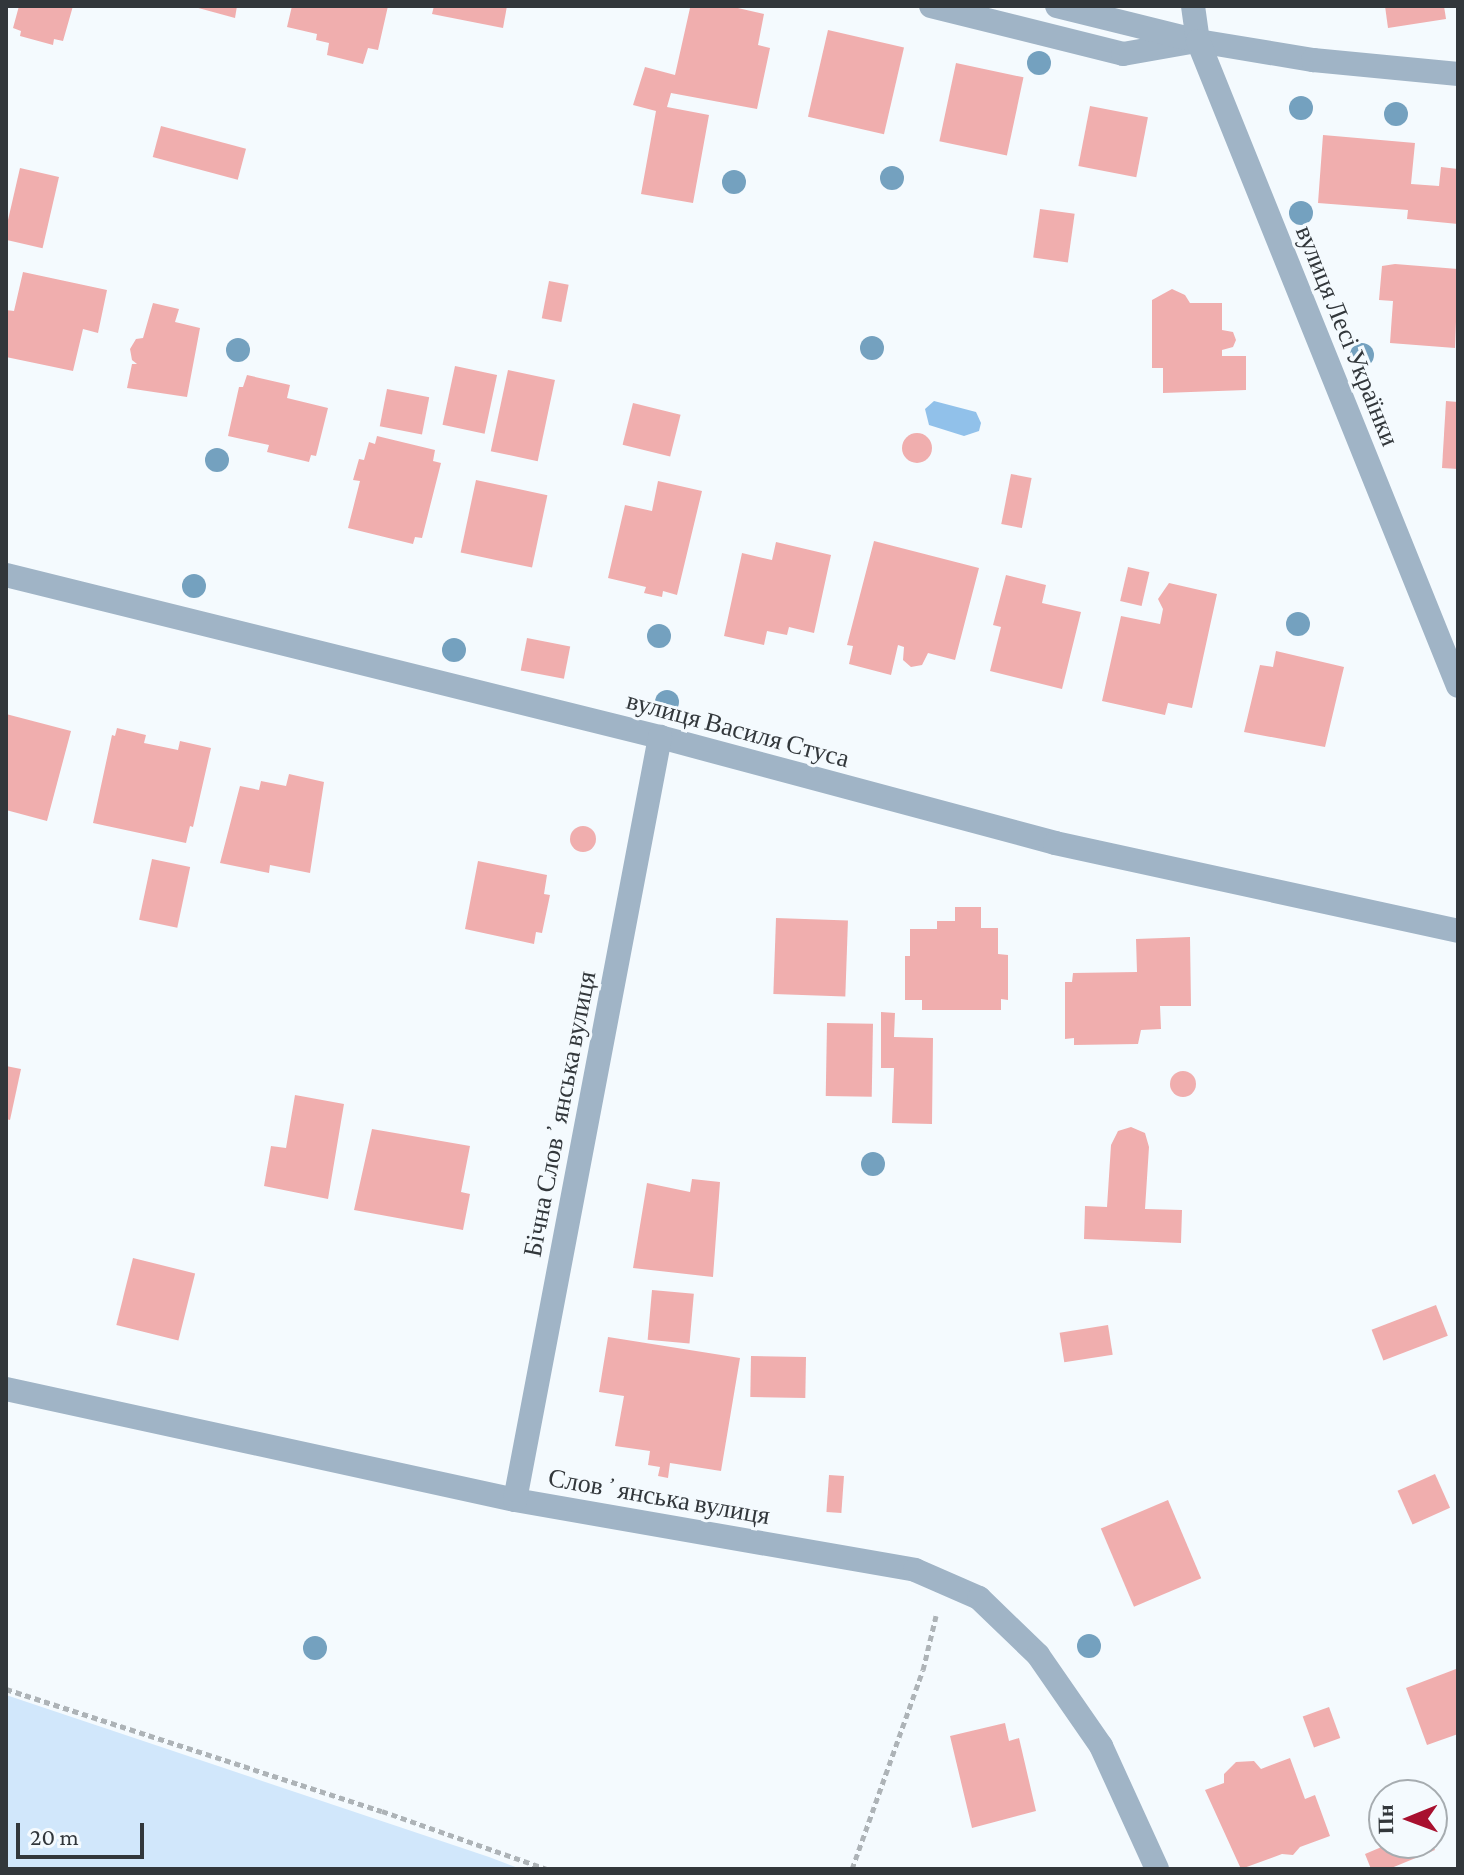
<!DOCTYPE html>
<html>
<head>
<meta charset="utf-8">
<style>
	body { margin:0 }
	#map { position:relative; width:1464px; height:1875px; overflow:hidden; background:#f4fafe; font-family:"Crimson Pro",serif }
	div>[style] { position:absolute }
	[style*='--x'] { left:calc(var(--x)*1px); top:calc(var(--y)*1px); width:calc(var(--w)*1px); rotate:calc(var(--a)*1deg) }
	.green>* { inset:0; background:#d1e7fb }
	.water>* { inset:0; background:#91c1ea }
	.building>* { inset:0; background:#f0aeae; transform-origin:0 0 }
	.round { border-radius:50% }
	.path>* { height:5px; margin-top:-2.5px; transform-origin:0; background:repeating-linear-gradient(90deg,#adb3b7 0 6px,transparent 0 10px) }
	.minor>* { height:24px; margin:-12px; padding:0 12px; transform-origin:12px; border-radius:12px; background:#a0b4c6 }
	.trees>* { width:24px; height:24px; margin:-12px; border-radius:50%; background:#74a1bf }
	span { translate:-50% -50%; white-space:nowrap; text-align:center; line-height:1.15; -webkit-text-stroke:6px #f4fafe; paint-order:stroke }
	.street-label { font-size:26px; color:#32373b }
	.frame { position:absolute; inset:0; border:8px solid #32373b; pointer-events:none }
	.north { position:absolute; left:1368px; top:1779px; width:80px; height:80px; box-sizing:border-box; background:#f4fafe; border:2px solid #a6acb0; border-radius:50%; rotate:269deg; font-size:22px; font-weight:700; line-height:32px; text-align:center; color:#32373b }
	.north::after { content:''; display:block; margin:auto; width:28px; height:36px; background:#a8102f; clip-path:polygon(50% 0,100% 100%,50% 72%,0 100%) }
	.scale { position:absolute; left:16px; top:1823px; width:128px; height:36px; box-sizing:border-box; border:4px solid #32373b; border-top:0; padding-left:10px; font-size:24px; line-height:28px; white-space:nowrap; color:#32373b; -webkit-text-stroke:6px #f4fafe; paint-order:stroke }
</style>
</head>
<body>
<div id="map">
	<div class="green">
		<div style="clip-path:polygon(6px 1695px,489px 1857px,521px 1869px,6px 1869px)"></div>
	</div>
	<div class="water">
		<div style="clip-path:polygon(934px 401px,976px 412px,981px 423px,979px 431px,964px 436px,929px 425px,925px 409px)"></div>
	</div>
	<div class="building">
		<div style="clip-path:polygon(19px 6px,73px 6px,63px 41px,54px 39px,53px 45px,20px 36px,21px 31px,13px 28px)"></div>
		<div style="clip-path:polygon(191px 6px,237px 6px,235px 18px)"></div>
		<div style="clip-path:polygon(292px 6px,388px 6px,378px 50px,368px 48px,363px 64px,327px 55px,329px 43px,316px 40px,317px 34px,287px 27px)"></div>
		<div style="clip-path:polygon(434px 6px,507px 6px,503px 28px,432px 14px)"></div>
		<div style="clip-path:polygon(695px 6px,729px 6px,764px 14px,758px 45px,770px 48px,757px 109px,671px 93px,667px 107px,709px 115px,693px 203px,641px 194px,656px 111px,633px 105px,645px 67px,675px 75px,690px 8px)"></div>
		<div style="clip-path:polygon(1385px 6px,1444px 6px,1446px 19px,1388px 28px)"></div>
		<div style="left:828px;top:30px;width:78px;height:89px;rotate:13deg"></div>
		<div style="left:956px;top:63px;width:69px;height:80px;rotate:12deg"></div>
		<div style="left:1090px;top:106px;width:59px;height:61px;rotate:11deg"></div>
		<div style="left:161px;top:126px;width:88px;height:32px;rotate:15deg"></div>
		<div style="clip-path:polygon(1323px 135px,1415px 143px,1411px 184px,1439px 186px,1441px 167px,1458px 169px,1458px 224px,1407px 219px,1408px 210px,1318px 203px)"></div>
		<div style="left:20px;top:168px;width:40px;height:73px;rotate:13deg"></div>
		<div style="left:1040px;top:209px;width:35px;height:49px;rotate:8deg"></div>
		<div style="clip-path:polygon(1395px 264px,1458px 269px,1455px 348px,1390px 343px,1393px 301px,1379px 300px,1382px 266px)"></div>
		<div style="clip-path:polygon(23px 272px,107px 290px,98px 333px,83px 329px,73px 371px,6px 357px,6px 310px,14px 311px)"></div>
		<div style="left:549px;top:281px;width:20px;height:38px;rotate:11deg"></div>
		<div style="clip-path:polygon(1172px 289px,1185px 295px,1190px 303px,1222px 303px,1222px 330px,1233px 332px,1236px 340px,1233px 347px,1222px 350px,1222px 356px,1246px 356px,1246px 390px,1163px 393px,1163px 368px,1152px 368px,1152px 300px)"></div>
		<div style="clip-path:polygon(153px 303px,179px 309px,175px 322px,200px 328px,187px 397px,127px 388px,132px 364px,137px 364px,132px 360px,130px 349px,136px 339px,143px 338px)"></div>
		<div style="left:455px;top:366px;width:43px;height:60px;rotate:12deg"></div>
		<div style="left:508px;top:370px;width:48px;height:83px;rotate:12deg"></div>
		<div style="clip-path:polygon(247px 375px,290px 385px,287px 398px,328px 408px,316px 456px,311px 455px,309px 462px,267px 452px,269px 445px,228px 436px,239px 387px,243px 387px)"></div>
		<div style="left:387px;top:389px;width:43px;height:38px;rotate:11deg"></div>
		<div style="clip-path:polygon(1446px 401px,1458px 402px,1458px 469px,1442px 468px)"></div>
		<div style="left:633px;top:403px;width:49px;height:43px;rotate:14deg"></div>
		<div class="round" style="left:902px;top:433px;width:30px;height:30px"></div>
		<div style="clip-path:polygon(377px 436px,435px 450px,433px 461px,441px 463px,422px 538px,415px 537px,413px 544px,348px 528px,360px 481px,353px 480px,359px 459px,364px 460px,369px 442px,375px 444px)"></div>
		<div style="left:1011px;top:474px;width:21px;height:51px;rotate:11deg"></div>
		<div style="left:476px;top:480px;width:73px;height:74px;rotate:12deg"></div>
		<div style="clip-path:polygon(658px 481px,702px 491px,677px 595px,663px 591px,662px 597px,644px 593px,646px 587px,608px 578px,625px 505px,652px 511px)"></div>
		<div style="clip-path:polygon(874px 541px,979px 568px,955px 660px,928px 653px,922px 665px,911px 667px,903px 660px,904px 647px,898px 645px,891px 675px,849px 664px,853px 646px,847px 645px)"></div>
		<div style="clip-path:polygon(776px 542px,831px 555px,814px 633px,789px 627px,787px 635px,767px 631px,764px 645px,724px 636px,742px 553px,772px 560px)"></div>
		<div style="left:1128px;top:567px;width:22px;height:35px;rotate:13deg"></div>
		<div style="clip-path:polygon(1006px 575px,1046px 585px,1042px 603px,1081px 612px,1062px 689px,990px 671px,1001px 627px,993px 625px)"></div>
		<div style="clip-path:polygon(1169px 583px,1217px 594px,1192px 708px,1168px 703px,1165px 715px,1102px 701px,1121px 616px,1160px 624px,1163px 609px,1158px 599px)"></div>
		<div style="left:527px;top:638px;width:44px;height:33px;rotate:11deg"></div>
		<div style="clip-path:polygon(1276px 651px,1344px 667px,1325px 747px,1244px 732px,1260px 665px,1273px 667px)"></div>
		<div style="clip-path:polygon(6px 714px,71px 731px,47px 821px,6px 810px)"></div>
		<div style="clip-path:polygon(117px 728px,146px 735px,144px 743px,178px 750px,180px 741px,211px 748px,193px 827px,190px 826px,186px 843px,93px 823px,112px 735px,115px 736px)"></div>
		<div style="clip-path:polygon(289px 774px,324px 782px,310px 873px,270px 865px,269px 873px,220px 863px,240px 786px,259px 790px,261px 781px,286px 786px)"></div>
		<div class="round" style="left:570px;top:826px;width:26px;height:26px"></div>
		<div style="left:152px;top:859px;width:39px;height:62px;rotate:12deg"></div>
		<div style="clip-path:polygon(478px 861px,547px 875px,544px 894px,550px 895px,542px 933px,536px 932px,534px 944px,465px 929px)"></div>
		<div style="clip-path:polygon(955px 907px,981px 907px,981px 928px,998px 928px,998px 954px,1008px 955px,1008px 1000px,1001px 999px,1001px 1010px,922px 1010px,922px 1000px,905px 1000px,905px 956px,910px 956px,910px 929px,937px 929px,937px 921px,955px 921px)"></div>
		<div style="left:776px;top:918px;width:72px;height:76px;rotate:2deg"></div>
		<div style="clip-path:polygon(1190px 937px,1191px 1006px,1160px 1006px,1161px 1029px,1141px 1030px,1138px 1044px,1074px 1045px,1074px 1038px,1065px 1039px,1065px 982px,1072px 982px,1073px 973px,1137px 972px,1136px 939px)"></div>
		<div style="clip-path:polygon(881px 1012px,895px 1013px,894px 1037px,933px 1038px,932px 1124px,892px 1123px,894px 1068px,881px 1068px)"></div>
		<div style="left:827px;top:1023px;width:46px;height:73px;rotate:1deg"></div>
		<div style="clip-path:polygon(6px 1066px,21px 1069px,10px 1120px,6px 1119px)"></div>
		<div class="round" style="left:1170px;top:1071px;width:26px;height:26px"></div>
		<div style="clip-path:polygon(295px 1095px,344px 1104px,328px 1199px,264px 1186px,271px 1146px,286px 1148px)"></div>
		<div style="clip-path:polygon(1131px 1127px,1145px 1133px,1149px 1147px,1145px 1209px,1182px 1210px,1181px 1243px,1084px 1239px,1085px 1206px,1107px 1207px,1111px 1145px,1118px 1131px)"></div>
		<div style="clip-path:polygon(372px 1129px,470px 1146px,461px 1192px,470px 1194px,463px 1230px,354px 1210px)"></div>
		<div style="clip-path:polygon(692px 1179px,720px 1182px,713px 1277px,633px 1268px,647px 1183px,690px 1192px)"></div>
		<div style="left:133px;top:1258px;width:64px;height:69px;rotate:14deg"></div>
		<div style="left:652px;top:1290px;width:42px;height:50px;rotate:5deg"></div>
		<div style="left:1436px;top:1305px;width:33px;height:69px;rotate:69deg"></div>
		<div style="left:1108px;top:1325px;width:30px;height:49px;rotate:81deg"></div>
		<div style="clip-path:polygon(608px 1337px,740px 1358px,721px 1471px,670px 1463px,668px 1478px,658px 1476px,660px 1467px,648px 1465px,650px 1451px,615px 1446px,624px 1396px,599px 1392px)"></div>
		<div style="left:751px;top:1356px;width:55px;height:41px;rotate:1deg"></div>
		<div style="left:1435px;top:1474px;width:37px;height:41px;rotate:66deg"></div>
		<div style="left:829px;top:1475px;width:15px;height:37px;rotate:4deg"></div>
		<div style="left:1168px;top:1500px;width:85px;height:73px;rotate:67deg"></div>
		<div style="clip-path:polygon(1456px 1669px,1458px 1734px,1427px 1745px,1406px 1688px)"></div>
		<div style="left:1329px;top:1707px;width:33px;height:28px;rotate:70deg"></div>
		<div style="clip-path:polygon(1005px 1723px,1009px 1741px,1019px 1738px,1036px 1811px,972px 1828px,950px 1736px)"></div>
		<div style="clip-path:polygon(1290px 1758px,1305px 1799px,1315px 1795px,1330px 1836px,1300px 1847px,1293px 1855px,1282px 1854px,1241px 1869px,1205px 1790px,1224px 1783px,1224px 1774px,1236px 1762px,1254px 1761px,1261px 1769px)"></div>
		<div style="clip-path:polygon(1391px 1843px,1432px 1843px,1435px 1850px,1389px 1869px,1371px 1869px,1365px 1854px)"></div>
	</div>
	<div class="path">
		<div style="--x:6;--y:1689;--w:395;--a:18"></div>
		<div style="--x:382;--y:1811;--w:175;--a:19.4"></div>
		<div style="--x:852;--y:1869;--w:211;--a:-70.4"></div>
		<div style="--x:923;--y:1670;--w:56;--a:-76.5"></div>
	</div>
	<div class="minor">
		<div style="--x:931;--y:6;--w:198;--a:14"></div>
		<div style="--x:1123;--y:54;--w:69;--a:-10"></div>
		<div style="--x:1057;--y:6;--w:145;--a:13.9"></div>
		<div style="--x:1198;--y:41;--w:117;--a:9.4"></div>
		<div style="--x:1313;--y:60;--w:146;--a:5.5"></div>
		<div style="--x:1193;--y:6;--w:35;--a:82"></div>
		<div style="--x:1198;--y:41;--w:695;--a:68.05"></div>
		<div style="--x:6;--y:575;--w:674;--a:13.91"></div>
		<div style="--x:660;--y:737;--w:409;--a:15"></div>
		<div style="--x:1055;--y:843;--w:412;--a:12.3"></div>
		<div style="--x:6;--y:1389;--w:521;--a:12.3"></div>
		<div style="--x:515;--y:1500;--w:406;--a:9.9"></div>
		<div style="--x:915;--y:1570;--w:70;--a:23.6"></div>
		<div style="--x:979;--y:1598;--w:82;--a:44"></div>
		<div style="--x:1038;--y:1655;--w:111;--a:55.3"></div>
		<div style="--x:1101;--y:1746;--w:135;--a:65.5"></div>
		<div style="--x:515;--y:1500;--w:777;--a:-79.24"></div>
	</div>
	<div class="trees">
		<div style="left:1039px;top:63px"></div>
		<div style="left:1301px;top:108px"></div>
		<div style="left:1396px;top:114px"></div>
		<div style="left:892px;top:178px"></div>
		<div style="left:734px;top:182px"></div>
		<div style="left:1301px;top:213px"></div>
		<div style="left:872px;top:348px"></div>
		<div style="left:238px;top:350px"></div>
		<div style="left:1362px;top:355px"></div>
		<div style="left:217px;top:460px"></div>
		<div style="left:194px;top:586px"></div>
		<div style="left:1298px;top:624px"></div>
		<div style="left:659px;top:636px"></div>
		<div style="left:454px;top:650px"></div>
		<div style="left:667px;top:702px"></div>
		<div style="left:873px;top:1164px"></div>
		<div style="left:1089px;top:1646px"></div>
		<div style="left:315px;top:1648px"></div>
	</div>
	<div class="street-label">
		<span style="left:1347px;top:336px;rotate:68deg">вулиця Лесі Українки</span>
		<span style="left:738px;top:730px;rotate:15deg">вулиця Василя Стуса</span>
		<span style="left:560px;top:1114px;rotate:-79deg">Бічна Словʼянська вулиця</span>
		<span style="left:659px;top:1497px;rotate:10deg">Словʼянська вулиця</span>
	</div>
	<div class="frame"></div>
	<div class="north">Пн</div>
	<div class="scale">20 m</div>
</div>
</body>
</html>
